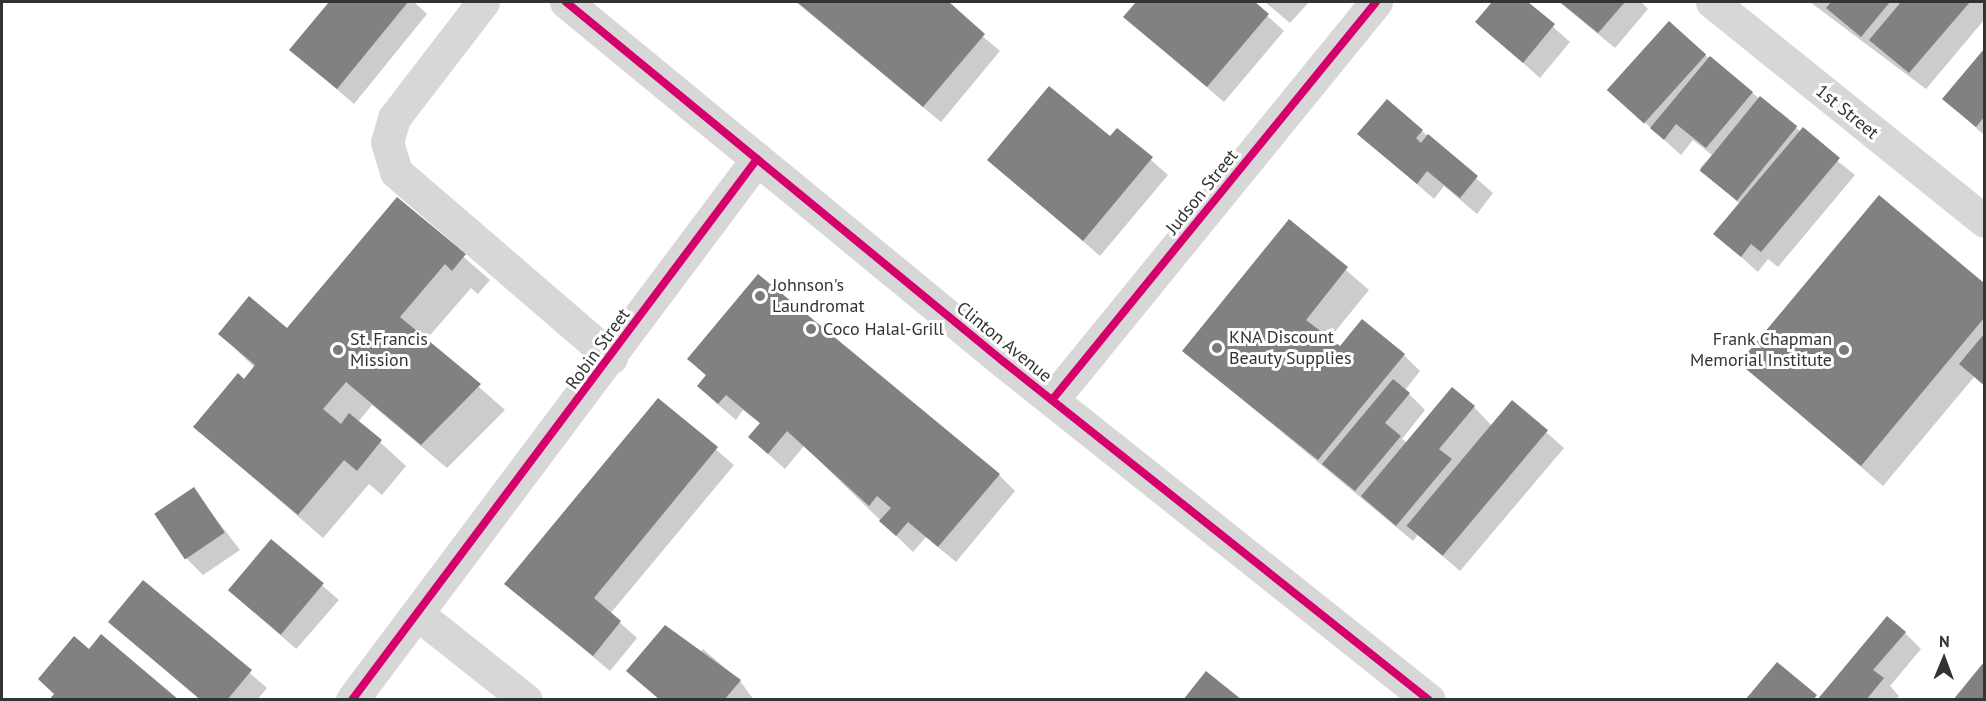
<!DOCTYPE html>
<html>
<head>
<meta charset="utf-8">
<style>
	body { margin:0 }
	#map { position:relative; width:1986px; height:701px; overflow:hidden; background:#fff; font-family:"PT Sans",sans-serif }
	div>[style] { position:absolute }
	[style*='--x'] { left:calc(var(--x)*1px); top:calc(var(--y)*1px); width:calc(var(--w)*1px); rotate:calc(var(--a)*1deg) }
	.shadow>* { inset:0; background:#0003; transform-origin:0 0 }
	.building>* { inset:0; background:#818181; transform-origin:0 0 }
	.minor>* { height:33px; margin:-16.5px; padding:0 16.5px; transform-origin:16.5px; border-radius:16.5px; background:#d7d7d7 }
	.cycleway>* { height:8px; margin:-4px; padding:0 4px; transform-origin:4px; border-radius:4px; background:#d6006c }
	.dots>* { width:16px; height:16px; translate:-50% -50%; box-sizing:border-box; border:3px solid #fff; border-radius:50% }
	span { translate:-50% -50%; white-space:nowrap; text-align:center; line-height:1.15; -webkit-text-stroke:6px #fff; paint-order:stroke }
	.street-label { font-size:18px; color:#333 }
	.poi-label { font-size:18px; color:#333 }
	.left { translate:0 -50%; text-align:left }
	.right { translate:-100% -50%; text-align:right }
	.frame { position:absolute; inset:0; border:3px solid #333; pointer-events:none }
	.north { position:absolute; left:1914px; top:629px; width:60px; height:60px; -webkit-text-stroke:4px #fff; paint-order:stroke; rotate:1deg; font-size:16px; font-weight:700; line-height:24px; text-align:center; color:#333 }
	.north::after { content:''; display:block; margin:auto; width:21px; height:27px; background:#333; clip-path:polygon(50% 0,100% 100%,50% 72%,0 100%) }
</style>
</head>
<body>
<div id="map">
	<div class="shadow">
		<div style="clip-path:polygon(331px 2px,414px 2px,427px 14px,354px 104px,291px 50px)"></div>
		<div style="clip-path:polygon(796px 2px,942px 2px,1000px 51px,941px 122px)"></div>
		<div style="clip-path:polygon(1137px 2px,1252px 2px,1284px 31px,1224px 102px,1125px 17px)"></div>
		<div style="clip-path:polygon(1265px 2px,1309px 2px,1290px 23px)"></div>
		<div style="clip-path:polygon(1494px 2px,1525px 2px,1570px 42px,1540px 78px,1477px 22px)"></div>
		<div style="clip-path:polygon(1559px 2px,1641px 2px,1648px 9px,1615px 48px)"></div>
		<div style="clip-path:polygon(1810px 2px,1984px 2px,1984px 20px,1926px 89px)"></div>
		<div style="clip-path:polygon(1984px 51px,1984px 135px,1944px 99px)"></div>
		<div style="clip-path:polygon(1705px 55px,1855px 175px,1778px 267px,1768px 259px,1758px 272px,1715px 234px,1740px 204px,1700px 168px,1712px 155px,1693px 140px,1681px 155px,1611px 92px)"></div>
		<div style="clip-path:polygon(1117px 130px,1168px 175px,1100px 256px,989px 160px,1110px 138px)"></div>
		<div style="clip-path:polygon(1422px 131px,1493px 193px,1477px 214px,1444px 186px,1434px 199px,1359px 134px)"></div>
		<div style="clip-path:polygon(1879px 197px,1984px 285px,1984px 386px,1974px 377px,1883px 486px,1741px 363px)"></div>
		<div style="clip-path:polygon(397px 199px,490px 280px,478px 294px,471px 288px,426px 340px,505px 410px,447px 468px,372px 405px,358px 422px,406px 466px,382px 495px,369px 484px,323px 538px,195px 427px,255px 368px,220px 334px,287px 330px)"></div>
		<div style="clip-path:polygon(1289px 221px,1369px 290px,1329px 339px,1340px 348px,1404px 355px,1420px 371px,1405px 390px,1425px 410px,1402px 439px,1407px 443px,1474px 407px,1492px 426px,1512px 402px,1564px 448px,1460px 571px,1418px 535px,1413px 541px,1184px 351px)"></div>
		<div style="clip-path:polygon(689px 359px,999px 475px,1015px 491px,956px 562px,926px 537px,913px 552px,804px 446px,785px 469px,767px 453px,750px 437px,761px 424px,743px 410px,736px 420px,715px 402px,699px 386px,706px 376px)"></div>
		<div style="clip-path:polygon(658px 400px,734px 465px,610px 614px,637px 638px,610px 671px,506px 584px)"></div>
		<div style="clip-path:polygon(193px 489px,240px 550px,203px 575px,187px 559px)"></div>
		<div style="left:271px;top:541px;width:90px;height:65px;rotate:41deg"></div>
		<div style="clip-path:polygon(144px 582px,267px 688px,257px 700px,200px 700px,110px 622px)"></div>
		<div style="clip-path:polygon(1905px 633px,1921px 649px,1890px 686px,1899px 696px,1896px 700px,1747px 700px,1819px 699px)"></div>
		<div style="clip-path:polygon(703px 649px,740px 681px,754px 700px,660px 700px)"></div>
	</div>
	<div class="building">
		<div style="clip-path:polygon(329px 2px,408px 2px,337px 89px,289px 50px)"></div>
		<div style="clip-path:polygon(797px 2px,949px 2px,985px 34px,923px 107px)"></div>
		<div style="clip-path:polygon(1136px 2px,1255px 2px,1269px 14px,1207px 87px,1123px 17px)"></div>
		<div style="clip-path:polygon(1492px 2px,1528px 2px,1555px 24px,1523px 63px,1475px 22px)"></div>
		<div style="clip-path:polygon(1560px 2px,1625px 2px,1598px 33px)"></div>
		<div style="clip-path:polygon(1831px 2px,1890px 2px,1861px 37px,1826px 8px)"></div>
		<div style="clip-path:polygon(1901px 2px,1970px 2px,1909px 73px,1869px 40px)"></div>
		<div style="left:1669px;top:21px;width:50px;height:93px;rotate:42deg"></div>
		<div style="clip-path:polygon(1984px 49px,1984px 117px,1976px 127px,1942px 99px)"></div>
		<div style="clip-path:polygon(1710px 56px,1753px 92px,1706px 148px,1676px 124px,1664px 140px,1650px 128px)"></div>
		<div style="clip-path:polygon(1049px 86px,1110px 136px,1117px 128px,1153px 157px,1083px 241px,987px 160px)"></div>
		<div style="left:1760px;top:96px;width:48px;height:96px;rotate:39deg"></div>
		<div style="clip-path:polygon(1387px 99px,1423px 130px,1416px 138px,1421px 143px,1428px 134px,1478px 176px,1460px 198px,1427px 171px,1417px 184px,1357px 134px)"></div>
		<div style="clip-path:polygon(1803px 127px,1840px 158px,1761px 252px,1751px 244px,1741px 257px,1713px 234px)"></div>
		<div style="clip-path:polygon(1879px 195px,1984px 283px,1984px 318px,1861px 466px,1739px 363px)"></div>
		<div style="clip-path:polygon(397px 197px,466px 254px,452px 271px,445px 264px,400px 317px,481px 384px,421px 445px,346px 382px,323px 409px,341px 424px,349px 413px,382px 440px,357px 471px,344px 460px,298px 515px,193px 427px,238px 373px,244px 379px,255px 365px,218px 334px,249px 296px,287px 328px)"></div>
		<div style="clip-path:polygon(1289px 219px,1348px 267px,1306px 320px,1340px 346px,1362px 319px,1405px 354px,1318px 460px,1182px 351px)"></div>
		<div style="clip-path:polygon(758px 274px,1000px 474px,938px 547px,908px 522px,896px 536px,879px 521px,891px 508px,877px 496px,869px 506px,787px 431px,768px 454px,748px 437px,760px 423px,726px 395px,718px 404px,697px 386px,706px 375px,687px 359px)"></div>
		<div style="clip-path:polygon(1984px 334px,1984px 385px,1959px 364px)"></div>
		<div style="clip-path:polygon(1393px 379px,1410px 393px,1385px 423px,1401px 436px,1355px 491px,1322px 464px)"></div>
		<div style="clip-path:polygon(1452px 387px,1475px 406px,1439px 449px,1452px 459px,1396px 526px,1361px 496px)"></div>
		<div style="clip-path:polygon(658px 398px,718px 447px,594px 598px,621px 621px,593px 656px,504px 584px)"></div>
		<div style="left:1512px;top:400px;width:47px;height:164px;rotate:40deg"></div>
		<div style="left:194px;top:487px;width:55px;height:48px;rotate:56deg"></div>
		<div style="left:271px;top:539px;width:69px;height:67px;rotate:40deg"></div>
		<div style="clip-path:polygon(143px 580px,252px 670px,227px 700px,201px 700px,108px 622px)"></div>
		<div style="clip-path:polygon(1887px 616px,1906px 632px,1873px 670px,1884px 678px,1866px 700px,1817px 700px)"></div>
		<div style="clip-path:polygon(665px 625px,741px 680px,724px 700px,660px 700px,626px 671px)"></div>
		<div style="clip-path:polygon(101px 634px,179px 700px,49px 700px,54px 694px,38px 679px,74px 636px,89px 649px)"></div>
		<div style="clip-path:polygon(1777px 662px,1817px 695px,1813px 700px,1745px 700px)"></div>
		<div style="clip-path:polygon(1984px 662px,1984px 700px,1953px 700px)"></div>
		<div style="clip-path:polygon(1206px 671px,1242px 700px,1183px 700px)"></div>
	</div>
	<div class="minor">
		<div style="--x:483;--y:2;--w:146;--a:127.5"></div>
		<div style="--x:394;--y:118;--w:25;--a:106"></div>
		<div style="--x:387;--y:142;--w:31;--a:73"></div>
		<div style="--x:396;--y:172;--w:284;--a:40.7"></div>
		<div style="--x:566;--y:2;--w:567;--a:39.42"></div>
		<div style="--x:1004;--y:362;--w:543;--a:38.5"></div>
		<div style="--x:1712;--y:2;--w:349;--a:38.8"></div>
		<div style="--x:1052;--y:400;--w:513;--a:-50.85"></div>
		<div style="--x:420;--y:616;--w:135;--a:38.4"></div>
		<div style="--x:352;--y:700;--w:676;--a:-53.18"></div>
	</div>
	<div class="cycleway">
		<div style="--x:566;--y:2;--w:567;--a:39.42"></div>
		<div style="--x:1004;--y:362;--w:543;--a:38.5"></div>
		<div style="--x:1052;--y:400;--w:513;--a:-50.85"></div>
		<div style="--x:352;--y:700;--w:676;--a:-53.18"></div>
	</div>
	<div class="dots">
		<div style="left:760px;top:296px;background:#7a7a7a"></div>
		<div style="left:811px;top:329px;background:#7a7a7a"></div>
		<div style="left:1217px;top:348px;background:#7a7a7a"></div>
		<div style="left:338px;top:350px;background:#7a7a7a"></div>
		<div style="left:1844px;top:350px;background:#7a7a7a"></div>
	</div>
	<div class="street-label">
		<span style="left:1847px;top:112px;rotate:39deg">1st Street</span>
		<span style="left:1202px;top:192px;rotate:-51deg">Judson Street</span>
		<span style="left:1004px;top:342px;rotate:39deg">Clinton Avenue</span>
		<span style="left:598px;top:349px;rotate:-54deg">Robin Street</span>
	</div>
	<div class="poi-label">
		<span class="left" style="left:772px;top:296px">Johnson's<br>Laundromat</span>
		<span class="left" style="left:823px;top:329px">Coco Halal-Grill</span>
		<span class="left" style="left:1229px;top:348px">KNA Discount<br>Beauty Supplies</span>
		<span class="left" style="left:350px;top:350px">St. Francis<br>Mission</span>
		<span class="right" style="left:1832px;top:350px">Frank Chapman<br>Memorial Institute</span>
	</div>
	<div class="frame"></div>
	<div class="north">N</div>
</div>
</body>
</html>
